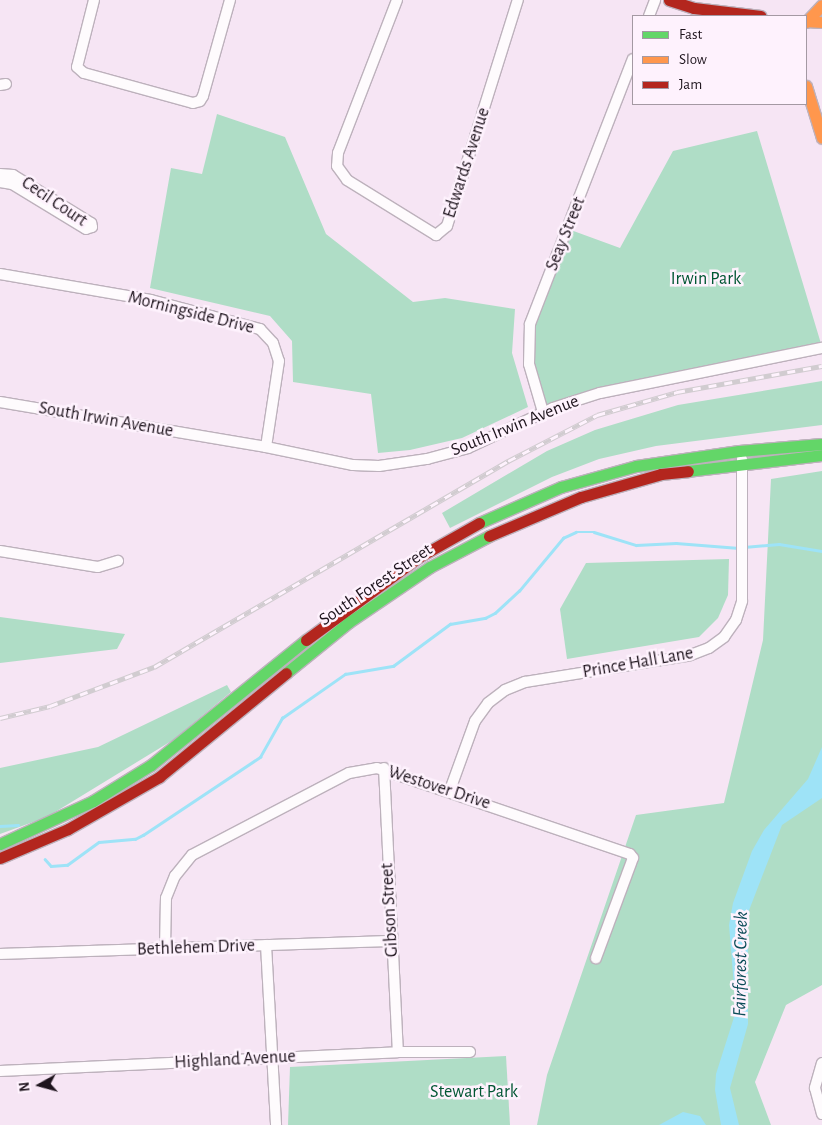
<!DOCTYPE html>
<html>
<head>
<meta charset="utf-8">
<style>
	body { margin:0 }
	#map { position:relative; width:822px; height:1125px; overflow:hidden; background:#f6e5f4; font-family:"Alegreya Sans",sans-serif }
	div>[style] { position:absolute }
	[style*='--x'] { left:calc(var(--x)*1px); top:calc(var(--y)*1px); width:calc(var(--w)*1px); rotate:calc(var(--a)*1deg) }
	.green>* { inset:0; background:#afddc6 }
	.water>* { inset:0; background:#9ee3f7 }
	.stream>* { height:2.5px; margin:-1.25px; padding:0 1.25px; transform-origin:1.25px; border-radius:1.25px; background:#9ee3f7 }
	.roads { filter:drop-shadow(1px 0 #bdb1bc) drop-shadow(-1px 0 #bdb1bc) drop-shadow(0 1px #bdb1bc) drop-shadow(0 -1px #bdb1bc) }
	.street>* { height:10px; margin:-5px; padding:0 5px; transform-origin:5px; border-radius:5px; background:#fefbfd }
	.fast>* { height:11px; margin:-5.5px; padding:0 5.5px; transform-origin:5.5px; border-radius:5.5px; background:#63d668 }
	.slow>* { height:11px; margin:-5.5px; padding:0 5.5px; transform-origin:5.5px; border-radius:5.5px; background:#ff974d }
	.jam>* { height:11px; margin:-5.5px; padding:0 5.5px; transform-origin:5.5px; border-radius:5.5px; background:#b3261e }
	.rail>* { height:4.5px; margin-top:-2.25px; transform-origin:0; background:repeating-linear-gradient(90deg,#fef2fd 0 8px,#d1ccd0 0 16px); box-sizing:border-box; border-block:1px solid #d1ccd0 }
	span { translate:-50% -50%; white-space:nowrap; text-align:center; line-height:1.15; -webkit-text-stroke:5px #fef2fd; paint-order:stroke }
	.street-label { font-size:18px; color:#1e141d }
	.park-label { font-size:18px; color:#005633 }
	.water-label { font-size:19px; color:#0b4c58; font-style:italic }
	.legend { position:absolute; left:632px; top:15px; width:175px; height:90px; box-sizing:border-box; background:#fef2fd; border:1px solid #a499a3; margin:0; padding:6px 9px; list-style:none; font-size:15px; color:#1e141d }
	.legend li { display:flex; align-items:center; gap:10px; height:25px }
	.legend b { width:25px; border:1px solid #a499a3 }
	.north { position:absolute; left:15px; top:1060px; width:50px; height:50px; -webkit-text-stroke:4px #fef2fd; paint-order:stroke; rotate:263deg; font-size:14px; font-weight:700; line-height:20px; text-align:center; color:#1e141d }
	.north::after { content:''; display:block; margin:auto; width:18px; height:22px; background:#1e141d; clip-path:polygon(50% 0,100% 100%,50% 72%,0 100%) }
</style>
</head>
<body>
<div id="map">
	<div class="green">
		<div style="clip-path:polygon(217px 114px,285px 137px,326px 234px,413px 302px,445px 298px,515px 309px,512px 353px,528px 407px,462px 438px,410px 450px,378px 453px,371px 394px,293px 382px,292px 341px,270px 316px,150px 288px,171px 168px,202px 174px)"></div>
		<div style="clip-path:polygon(757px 131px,822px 347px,632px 385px,543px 412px,527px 347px,568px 229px,620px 248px,673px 151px)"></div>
		<div style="clip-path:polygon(822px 381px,822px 425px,656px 446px,599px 459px,552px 477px,450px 528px,442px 513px,547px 451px,595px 430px,678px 405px)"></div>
		<div style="clip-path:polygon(822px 471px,822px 985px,786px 1005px,755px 1082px,771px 1125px,537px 1125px,547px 1075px,636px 815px,724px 803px,763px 640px,771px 479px)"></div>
		<div style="clip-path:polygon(729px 559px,728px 595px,718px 618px,699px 637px,567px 659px,560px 609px,586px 563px)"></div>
		<div style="clip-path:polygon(0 617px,125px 634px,117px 649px,0 663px)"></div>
		<div style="clip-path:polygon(227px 685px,231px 692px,173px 740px,47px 817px,0 834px,0 768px,98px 747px)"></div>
		<div style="clip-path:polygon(506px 1056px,510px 1125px,288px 1125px,290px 1067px)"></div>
	</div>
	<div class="water">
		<div style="clip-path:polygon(822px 747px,822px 798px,782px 825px,748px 913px,748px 1024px,730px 1088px,739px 1125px,721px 1125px,715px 1090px,716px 1074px,736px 1011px,729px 925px,733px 903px,752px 851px,764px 830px,808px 779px)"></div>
		<div style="clip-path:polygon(683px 1112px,700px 1116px,706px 1125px,659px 1125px)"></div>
	</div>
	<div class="stream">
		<div style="--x:744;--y:547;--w:35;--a:-5"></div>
		<div style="--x:779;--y:544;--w:44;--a:9.2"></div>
		<div style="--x:0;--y:826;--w:18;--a:-3"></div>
		<div style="--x:45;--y:859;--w:9;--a:49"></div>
		<div style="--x:51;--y:866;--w:16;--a:-4"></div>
		<div style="--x:67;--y:865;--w:39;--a:-36"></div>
		<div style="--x:99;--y:842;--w:36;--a:-5"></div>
		<div style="--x:135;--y:839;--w:9;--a:-27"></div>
		<div style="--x:143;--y:835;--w:141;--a:-33.7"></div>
		<div style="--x:260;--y:757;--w:45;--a:-60.6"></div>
		<div style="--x:282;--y:718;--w:77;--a:-34.9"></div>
		<div style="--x:345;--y:674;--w:49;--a:-9.5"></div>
		<div style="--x:393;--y:666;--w:71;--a:-36.4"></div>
		<div style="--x:450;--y:624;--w:36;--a:-10"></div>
		<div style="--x:485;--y:618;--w:11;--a:-27"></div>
		<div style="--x:495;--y:613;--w:33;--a:-43"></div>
		<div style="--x:519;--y:591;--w:69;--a:-50.3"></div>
		<div style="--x:563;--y:538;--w:14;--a:-25"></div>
		<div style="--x:576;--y:532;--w:18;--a:0"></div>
		<div style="--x:594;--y:532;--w:44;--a:17.2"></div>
		<div style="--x:636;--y:545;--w:40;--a:-2.9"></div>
		<div style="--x:676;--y:543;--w:63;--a:4.5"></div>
	</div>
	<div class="roads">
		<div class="street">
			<div style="--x:94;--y:0;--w:69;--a:104.2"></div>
			<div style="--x:77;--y:67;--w:9;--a:41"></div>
			<div style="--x:84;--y:73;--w:113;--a:15.4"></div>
			<div style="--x:193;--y:103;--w:7;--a:-16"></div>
			<div style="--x:200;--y:101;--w:6;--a:-59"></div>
			<div style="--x:203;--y:96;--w:100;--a:-74.3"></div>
			<div style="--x:397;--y:0;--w:164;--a:111.1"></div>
			<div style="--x:338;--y:153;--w:13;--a:94"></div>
			<div style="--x:337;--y:166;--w:17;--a:54"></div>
			<div style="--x:347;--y:180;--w:105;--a:31.7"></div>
			<div style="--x:436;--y:235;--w:14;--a:-39"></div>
			<div style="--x:447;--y:226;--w:237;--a:-72.6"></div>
			<div style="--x:649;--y:16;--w:17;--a:-69"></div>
			<div style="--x:0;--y:85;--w:6;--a:-9"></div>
			<div style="--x:0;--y:174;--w:13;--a:4"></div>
			<div style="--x:13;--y:175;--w:92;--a:31.6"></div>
			<div style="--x:91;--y:223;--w:4;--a:76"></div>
			<div style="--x:92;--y:227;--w:6;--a:162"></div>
			<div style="--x:86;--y:229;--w:87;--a:-148.7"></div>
			<div style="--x:12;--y:184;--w:12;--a:-171"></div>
			<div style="--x:0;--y:274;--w:153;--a:9.8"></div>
			<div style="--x:151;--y:300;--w:113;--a:14.9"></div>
			<div style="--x:260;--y:329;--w:19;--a:47"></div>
			<div style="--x:273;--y:343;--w:19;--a:72"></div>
			<div style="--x:279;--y:361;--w:87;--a:98.6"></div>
			<div style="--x:0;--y:402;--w:270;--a:9.6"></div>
			<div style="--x:266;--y:447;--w:89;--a:11.7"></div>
			<div style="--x:353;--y:465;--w:26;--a:2"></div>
			<div style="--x:379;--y:466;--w:49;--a:-8.3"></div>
			<div style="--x:427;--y:459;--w:42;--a:-15"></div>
			<div style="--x:468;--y:448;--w:94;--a:-25.2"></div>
			<div style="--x:553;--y:408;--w:49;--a:-17.7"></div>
			<div style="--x:600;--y:393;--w:227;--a:-11.5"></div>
			<div style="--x:543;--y:412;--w:50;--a:-106.3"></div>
			<div style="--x:529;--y:364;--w:40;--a:-88.6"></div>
			<div style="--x:530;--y:324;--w:284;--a:-68.8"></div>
			<div style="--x:0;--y:551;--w:99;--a:9.3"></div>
			<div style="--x:98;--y:567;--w:21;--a:-17"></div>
			<div style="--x:384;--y:768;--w:284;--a:87.2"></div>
			<div style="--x:450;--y:790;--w:73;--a:-70.1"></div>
			<div style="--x:475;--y:721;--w:22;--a:-54"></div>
			<div style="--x:488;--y:703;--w:21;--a:-37"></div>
			<div style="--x:505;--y:690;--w:22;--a:-22"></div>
			<div style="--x:525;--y:682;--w:165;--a:-9.1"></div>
			<div style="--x:688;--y:656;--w:22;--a:-21"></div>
			<div style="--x:709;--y:648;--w:19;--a:-36"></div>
			<div style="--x:724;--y:637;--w:21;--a:-55"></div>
			<div style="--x:736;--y:620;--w:20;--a:-72"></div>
			<div style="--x:742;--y:601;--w:142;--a:-90"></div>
			<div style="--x:266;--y:945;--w:180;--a:86.8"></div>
			<div style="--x:165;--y:949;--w:51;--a:-88.9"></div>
			<div style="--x:166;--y:898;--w:24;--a:-68"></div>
			<div style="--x:175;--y:876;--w:27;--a:-51"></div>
			<div style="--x:192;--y:855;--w:177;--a:-27.6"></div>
			<div style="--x:349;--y:773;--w:28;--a:-10"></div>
			<div style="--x:377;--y:768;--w:267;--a:18.8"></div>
			<div style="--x:630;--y:854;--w:5;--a:53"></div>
			<div style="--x:633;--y:858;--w:107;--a:110.3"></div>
			<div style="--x:0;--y:954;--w:392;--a:-1.9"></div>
			<div style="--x:822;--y:1063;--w:26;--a:106"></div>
			<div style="--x:815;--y:1088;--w:27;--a:75"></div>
			<div style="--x:0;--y:1071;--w:398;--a:-2.7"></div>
			<div style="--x:398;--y:1052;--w:72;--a:0"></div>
		</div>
		<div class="fast">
			<div style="--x:688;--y:471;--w:135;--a:-6.8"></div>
			<div style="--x:479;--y:523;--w:90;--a:-23.7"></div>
			<div style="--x:561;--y:487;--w:78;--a:-15.6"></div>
			<div style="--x:636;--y:466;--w:104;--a:-8.3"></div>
			<div style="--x:739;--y:451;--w:83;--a:-4.8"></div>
			<div style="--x:286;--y:673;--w:81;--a:-39"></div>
			<div style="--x:349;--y:622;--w:98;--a:-34.2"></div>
			<div style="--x:430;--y:567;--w:67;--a:-27.7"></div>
			<div style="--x:0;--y:844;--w:102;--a:-24.8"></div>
			<div style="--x:93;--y:801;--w:68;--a:-31.8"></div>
			<div style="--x:151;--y:765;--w:199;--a:-38.9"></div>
		</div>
		<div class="slow">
			<div style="--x:806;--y:21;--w:16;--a:4"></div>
			<div style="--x:806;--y:22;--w:23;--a:-47"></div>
			<div style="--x:806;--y:86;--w:54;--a:72.9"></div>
		</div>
		<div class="jam">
			<div style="--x:669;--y:0;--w:26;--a:18"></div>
			<div style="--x:694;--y:8;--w:67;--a:6.8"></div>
			<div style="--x:489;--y:536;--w:100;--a:-23"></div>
			<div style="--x:581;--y:497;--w:83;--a:-16"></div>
			<div style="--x:661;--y:474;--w:27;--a:-6"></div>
			<div style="--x:306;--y:640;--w:140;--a:-36.3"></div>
			<div style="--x:419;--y:557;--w:69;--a:-29.5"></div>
			<div style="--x:0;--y:858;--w:74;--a:-23.1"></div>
			<div style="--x:68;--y:829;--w:105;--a:-29.7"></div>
			<div style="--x:159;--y:777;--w:164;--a:-39.3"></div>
		</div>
	</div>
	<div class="rail">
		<div style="--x:0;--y:718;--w:51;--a:-13.5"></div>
		<div style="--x:50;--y:706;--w:111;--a:-20.6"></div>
		<div style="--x:154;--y:667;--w:410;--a:-30.2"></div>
		<div style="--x:508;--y:461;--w:100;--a:-27.3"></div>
		<div style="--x:597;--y:415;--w:83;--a:-16"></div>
		<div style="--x:677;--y:392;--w:147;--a:-10.2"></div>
	</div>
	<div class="street-label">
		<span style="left:467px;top:163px;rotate:-72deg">Edwards Avenue</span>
		<span style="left:54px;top:202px;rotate:34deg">Cecil Court</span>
		<span style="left:566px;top:234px;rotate:-68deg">Seay Street</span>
		<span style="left:191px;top:313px;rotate:14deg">Morningside Drive</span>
		<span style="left:106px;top:420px;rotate:10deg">South Irwin Avenue</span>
		<span style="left:515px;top:426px;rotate:-22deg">South Irwin Avenue</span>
		<span style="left:376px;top:585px;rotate:-34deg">South Forest Street</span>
		<span style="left:638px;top:663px;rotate:-10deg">Prince Hall Lane</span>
		<span style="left:439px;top:788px;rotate:18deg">Westover Drive</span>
		<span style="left:390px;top:910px;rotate:-93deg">Gibson Street</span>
		<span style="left:196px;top:948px;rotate:-2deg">Bethlehem Drive</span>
		<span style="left:235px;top:1060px;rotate:-3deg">Highland Avenue</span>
	</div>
	<div class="park-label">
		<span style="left:706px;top:279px">Irwin Park</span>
		<span style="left:474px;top:1092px">Stewart Park</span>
	</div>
	<div class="water-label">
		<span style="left:741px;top:964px;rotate:-89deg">Fairforest Creek</span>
	</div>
	<ul class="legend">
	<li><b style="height:6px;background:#63d668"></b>Fast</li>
	<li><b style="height:6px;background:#ff974d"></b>Slow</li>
	<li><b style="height:6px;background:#b3261e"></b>Jam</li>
	</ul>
	<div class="north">N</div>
</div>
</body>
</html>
